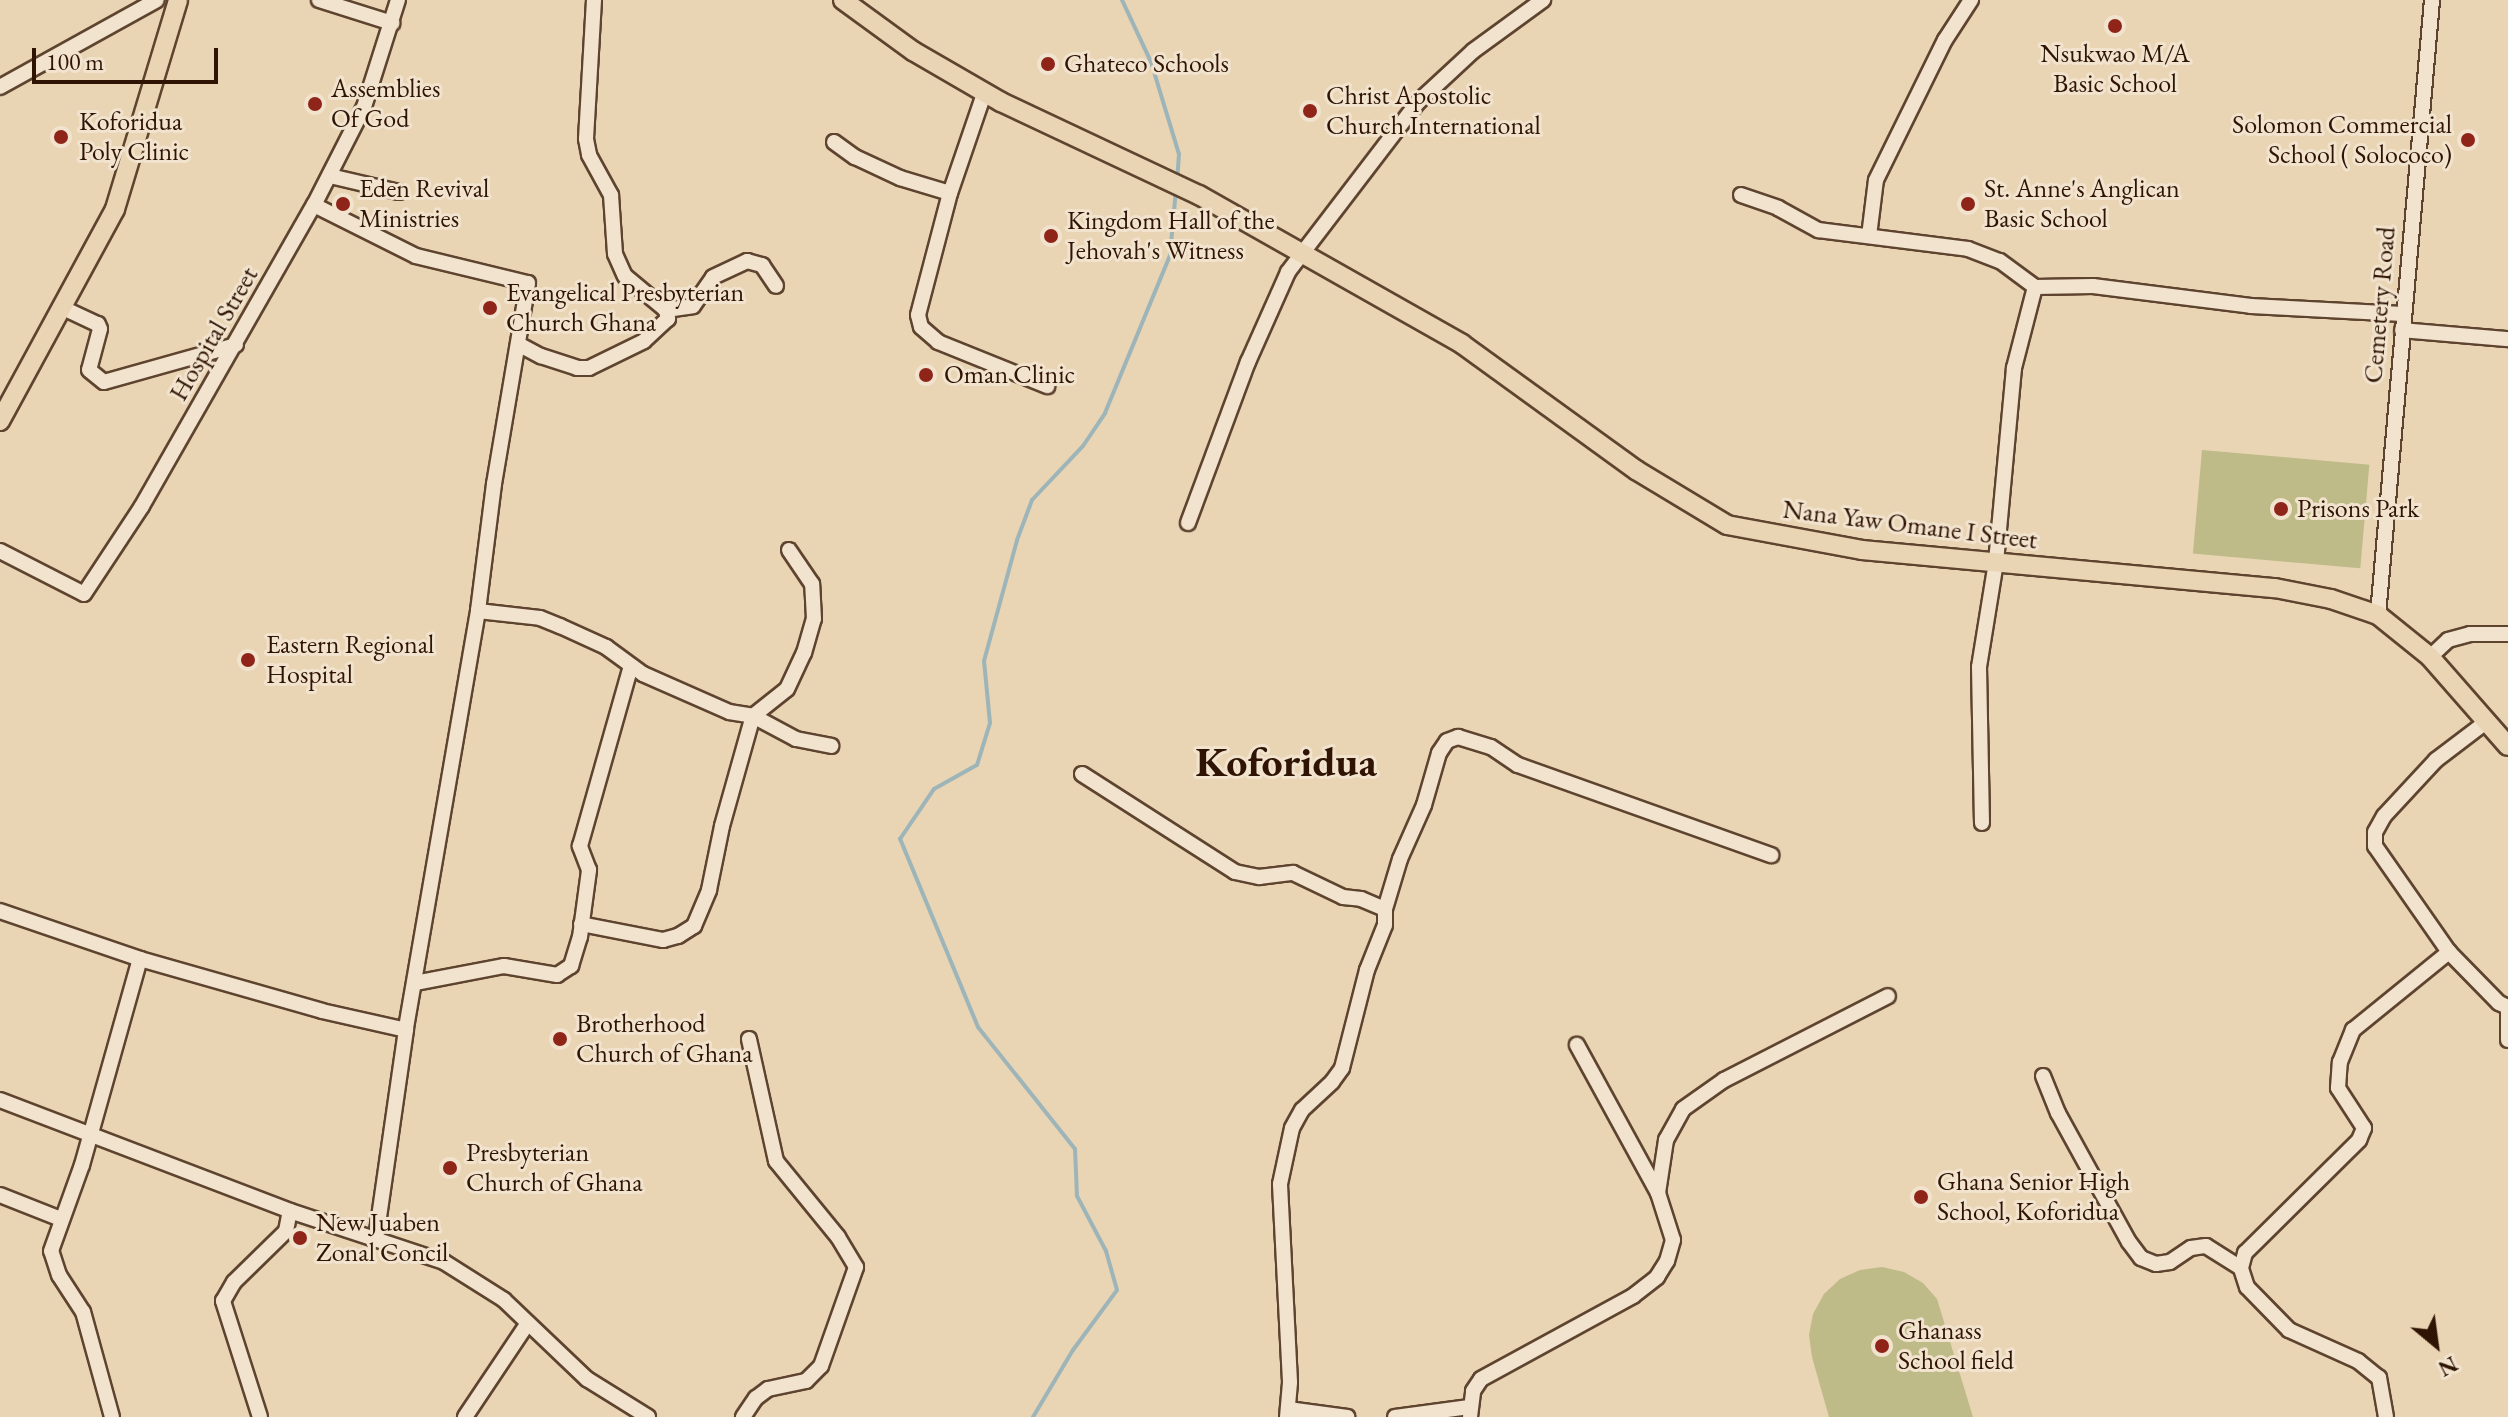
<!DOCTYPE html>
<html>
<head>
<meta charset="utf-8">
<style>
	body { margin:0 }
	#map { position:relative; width:2508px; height:1417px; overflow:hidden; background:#e9d4b4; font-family:"EB Garamond",serif }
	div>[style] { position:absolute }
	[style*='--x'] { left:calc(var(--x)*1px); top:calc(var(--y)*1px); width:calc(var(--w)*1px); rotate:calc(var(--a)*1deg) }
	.green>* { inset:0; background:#bebb88; transform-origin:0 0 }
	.stream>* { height:4px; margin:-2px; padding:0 2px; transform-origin:2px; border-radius:2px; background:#9db5b9 }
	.roads { filter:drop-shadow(2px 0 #5e442f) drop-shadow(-2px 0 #5e442f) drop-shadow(0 2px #5e442f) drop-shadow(0 -2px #5e442f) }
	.minor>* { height:14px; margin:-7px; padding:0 7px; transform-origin:7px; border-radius:7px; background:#f1e3ce }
	.major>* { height:18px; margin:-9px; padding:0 9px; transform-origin:9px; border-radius:9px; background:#e9d4b4 }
	.dots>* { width:22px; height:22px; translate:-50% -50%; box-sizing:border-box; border:4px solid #f1e3ce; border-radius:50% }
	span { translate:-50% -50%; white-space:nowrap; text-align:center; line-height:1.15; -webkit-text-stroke:6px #f1e3ce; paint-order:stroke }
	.poi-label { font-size:26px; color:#2f1403 }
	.left { translate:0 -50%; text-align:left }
	.right { translate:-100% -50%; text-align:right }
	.street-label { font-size:26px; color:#2f1403 }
	.town-label { font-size:42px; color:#2f1403; font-weight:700 }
	.north { position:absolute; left:2396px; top:1305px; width:80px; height:80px; -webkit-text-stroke:6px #f1e3ce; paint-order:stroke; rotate:151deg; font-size:22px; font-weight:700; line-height:32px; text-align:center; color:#2f1403 }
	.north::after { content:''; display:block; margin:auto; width:28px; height:36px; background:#2f1403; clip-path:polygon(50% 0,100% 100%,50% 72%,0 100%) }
	.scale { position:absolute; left:32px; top:48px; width:186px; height:36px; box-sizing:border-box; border:4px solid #2f1403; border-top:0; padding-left:10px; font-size:24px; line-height:28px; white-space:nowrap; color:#2f1403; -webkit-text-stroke:6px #f1e3ce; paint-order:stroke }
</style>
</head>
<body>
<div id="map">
	<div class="green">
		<div style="left:2202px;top:450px;width:168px;height:104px;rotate:5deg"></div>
		<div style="clip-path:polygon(1882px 1267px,1904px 1272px,1923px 1283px,1937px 1299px,1973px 1417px,1829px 1417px,1812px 1357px,1809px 1335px,1813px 1314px,1824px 1294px,1840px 1279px,1860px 1270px)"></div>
	</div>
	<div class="stream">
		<div style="--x:1122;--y:0;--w:68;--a:64.9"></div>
		<div style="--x:1151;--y:62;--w:96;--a:73.1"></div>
		<div style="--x:1179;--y:154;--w:26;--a:94"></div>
		<div style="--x:1033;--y:1417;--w:78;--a:-59.2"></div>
		<div style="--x:1073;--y:1350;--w:74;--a:-53.7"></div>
		<div style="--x:1117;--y:1290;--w:41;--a:-105.8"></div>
		<div style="--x:1106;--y:1251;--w:62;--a:-117.8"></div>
		<div style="--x:1077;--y:1196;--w:47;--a:-92.4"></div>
		<div style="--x:1075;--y:1149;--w:156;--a:-128.5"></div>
		<div style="--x:978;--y:1027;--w:204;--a:-112.5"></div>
		<div style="--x:900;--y:839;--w:60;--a:-55.8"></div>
		<div style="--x:934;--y:789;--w:49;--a:-29.2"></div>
		<div style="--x:977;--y:765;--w:44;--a:-72.8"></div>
		<div style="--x:990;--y:723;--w:62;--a:-95.5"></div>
		<div style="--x:984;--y:661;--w:125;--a:-74.7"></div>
		<div style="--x:1017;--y:540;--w:43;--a:-69.4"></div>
		<div style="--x:1032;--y:500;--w:74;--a:-46.6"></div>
		<div style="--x:1083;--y:446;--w:40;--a:-56"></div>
		<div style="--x:1105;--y:413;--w:171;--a:-67.6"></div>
		<div style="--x:1170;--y:255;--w:66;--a:-84.8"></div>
	</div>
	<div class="roads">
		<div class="minor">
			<div style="--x:319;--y:0;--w:77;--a:17.5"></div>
			<div style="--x:594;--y:0;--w:139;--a:93.3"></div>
			<div style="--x:586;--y:139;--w:16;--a:79"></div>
			<div style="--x:589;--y:155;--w:46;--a:61.2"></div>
			<div style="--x:611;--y:195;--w:59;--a:86.1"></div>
			<div style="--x:615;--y:254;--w:24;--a:66"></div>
			<div style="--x:625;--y:276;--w:53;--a:39.7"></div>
			<div style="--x:666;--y:310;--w:27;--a:-8"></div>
			<div style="--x:693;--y:306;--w:35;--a:-55"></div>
			<div style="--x:713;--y:277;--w:38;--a:-25"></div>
			<div style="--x:747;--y:261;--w:16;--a:15"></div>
			<div style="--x:762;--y:265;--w:25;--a:56"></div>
			<div style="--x:0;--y:87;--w:179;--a:-29"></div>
			<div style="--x:985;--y:91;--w:108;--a:108.9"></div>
			<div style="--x:950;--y:193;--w:126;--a:104.7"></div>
			<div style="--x:918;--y:315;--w:12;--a:76"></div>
			<div style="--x:921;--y:327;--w:23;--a:41"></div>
			<div style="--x:938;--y:342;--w:118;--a:22"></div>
			<div style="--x:834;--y:142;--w:26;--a:36"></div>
			<div style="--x:855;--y:157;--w:50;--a:25"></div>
			<div style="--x:900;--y:178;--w:52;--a:16.7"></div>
			<div style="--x:330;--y:176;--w:71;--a:13.1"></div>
			<div style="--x:1741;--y:195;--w:39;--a:19"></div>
			<div style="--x:1778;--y:208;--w:46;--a:28.8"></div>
			<div style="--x:1818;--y:230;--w:151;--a:7.2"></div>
			<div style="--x:1968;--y:249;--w:34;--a:21"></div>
			<div style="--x:2000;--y:261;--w:44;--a:36.6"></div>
			<div style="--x:2035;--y:287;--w:58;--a:-1"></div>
			<div style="--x:2093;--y:286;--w:159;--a:7.2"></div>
			<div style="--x:2251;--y:306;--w:152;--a:3"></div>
			<div style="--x:314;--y:205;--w:114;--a:26.6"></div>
			<div style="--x:416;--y:256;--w:115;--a:13.6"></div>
			<div style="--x:528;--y:283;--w:204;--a:99.6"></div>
			<div style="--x:494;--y:484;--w:128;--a:97.2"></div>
			<div style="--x:478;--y:611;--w:425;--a:99.8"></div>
			<div style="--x:406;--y:1030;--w:210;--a:98.2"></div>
			<div style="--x:1869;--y:236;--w:56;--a:-82.9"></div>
			<div style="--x:1876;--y:180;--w:156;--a:-63.8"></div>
			<div style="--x:1945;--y:40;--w:48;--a:-57"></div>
			<div style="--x:63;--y:308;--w:38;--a:25"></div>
			<div style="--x:98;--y:324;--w:5;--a:68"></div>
			<div style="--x:100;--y:329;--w:42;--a:105"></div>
			<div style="--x:89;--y:370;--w:19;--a:39"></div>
			<div style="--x:104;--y:382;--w:137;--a:-15.7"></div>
			<div style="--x:2402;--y:330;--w:106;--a:4.9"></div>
			<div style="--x:518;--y:344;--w:26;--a:28"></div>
			<div style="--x:541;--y:356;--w:38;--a:18"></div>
			<div style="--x:577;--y:368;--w:12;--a:0"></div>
			<div style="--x:589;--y:368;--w:61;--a:-26.1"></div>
			<div style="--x:644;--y:341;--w:33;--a:-43"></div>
			<div style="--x:668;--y:319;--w:9;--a:-103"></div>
			<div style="--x:1188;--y:523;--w:172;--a:-69.6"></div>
			<div style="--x:1248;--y:362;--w:98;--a:-66"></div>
			<div style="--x:1288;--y:272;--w:213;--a:-52.6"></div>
			<div style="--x:1417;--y:103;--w:76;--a:-42.9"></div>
			<div style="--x:1473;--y:51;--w:87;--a:-36.1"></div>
			<div style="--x:0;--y:551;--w:94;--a:27.1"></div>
			<div style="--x:84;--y:594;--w:105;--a:-56.6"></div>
			<div style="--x:142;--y:506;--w:347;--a:-60.3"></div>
			<div style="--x:314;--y:205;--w:110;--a:-63"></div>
			<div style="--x:364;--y:107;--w:112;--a:-72.4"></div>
			<div style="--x:478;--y:611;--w:62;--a:6.4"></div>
			<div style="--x:540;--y:618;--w:22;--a:22"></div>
			<div style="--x:560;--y:626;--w:51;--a:24.5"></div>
			<div style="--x:606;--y:647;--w:46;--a:36.1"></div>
			<div style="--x:643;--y:674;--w:94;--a:23.8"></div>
			<div style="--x:729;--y:712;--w:24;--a:9"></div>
			<div style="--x:753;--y:716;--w:49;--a:28.1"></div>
			<div style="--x:796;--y:739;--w:36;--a:11"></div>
			<div style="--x:2378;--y:615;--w:617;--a:-84.98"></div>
			<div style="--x:2430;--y:657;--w:25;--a:-43"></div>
			<div style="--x:2448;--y:640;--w:23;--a:-15"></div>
			<div style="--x:2470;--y:634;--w:38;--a:0"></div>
			<div style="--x:2486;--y:722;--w:63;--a:142.8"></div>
			<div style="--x:2436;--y:760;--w:76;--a:132.9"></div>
			<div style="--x:2384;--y:816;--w:18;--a:119"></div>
			<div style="--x:2375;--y:832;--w:14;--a:90"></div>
			<div style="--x:2375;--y:846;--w:129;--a:55.1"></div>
			<div style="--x:2449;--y:952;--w:71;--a:45.6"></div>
			<div style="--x:2499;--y:1003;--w:10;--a:24"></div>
			<div style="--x:1082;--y:774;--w:182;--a:32.6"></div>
			<div style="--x:1235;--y:872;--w:25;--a:12"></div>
			<div style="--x:1259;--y:877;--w:34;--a:-7"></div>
			<div style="--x:1293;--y:873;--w:55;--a:25.6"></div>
			<div style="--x:1343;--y:897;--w:18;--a:6"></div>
			<div style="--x:1361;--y:899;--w:26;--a:23"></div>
			<div style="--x:1982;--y:823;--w:156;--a:-91.1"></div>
			<div style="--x:1979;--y:667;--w:106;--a:-80.8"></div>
			<div style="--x:1996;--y:562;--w:195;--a:-84.7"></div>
			<div style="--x:2014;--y:368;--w:84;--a:-75.5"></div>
			<div style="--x:0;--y:911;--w:148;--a:18.9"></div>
			<div style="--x:140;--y:959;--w:189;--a:15.9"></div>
			<div style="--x:322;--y:1011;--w:86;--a:12.7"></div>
			<div style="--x:581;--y:924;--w:84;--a:11"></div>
			<div style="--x:663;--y:940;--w:16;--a:-15"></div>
			<div style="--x:678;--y:936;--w:19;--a:-32"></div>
			<div style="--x:694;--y:926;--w:39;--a:-67"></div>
			<div style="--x:709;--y:890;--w:65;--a:-78.5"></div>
			<div style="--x:722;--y:826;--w:114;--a:-74.3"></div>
			<div style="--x:753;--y:716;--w:43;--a:-38.5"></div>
			<div style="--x:787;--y:689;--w:40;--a:-65"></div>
			<div style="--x:804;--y:653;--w:35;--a:-74"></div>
			<div style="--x:814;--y:619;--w:35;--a:-93"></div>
			<div style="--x:812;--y:584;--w:41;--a:-124.1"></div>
			<div style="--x:415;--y:983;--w:91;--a:-10.8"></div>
			<div style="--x:504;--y:966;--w:54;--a:9.6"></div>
			<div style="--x:557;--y:975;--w:17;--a:-33"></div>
			<div style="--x:571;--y:966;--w:30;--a:-73"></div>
			<div style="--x:580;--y:937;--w:68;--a:-82.3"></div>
			<div style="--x:589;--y:870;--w:26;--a:-111"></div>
			<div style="--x:580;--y:846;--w:187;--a:-74.2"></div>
			<div style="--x:2508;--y:1007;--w:33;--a:90"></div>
			<div style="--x:2043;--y:1076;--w:40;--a:68"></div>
			<div style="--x:2058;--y:1113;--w:147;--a:61.2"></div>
			<div style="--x:2129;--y:1242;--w:20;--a:53"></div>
			<div style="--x:2141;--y:1258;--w:16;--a:22"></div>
			<div style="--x:2156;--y:1264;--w:14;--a:-8"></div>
			<div style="--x:2170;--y:1262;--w:25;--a:-34"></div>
			<div style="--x:2191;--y:1248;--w:15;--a:-8"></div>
			<div style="--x:2206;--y:1246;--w:41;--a:32.2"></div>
			<div style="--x:0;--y:1100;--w:311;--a:20.9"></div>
			<div style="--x:290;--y:1211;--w:162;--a:18.3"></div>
			<div style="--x:444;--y:1262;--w:71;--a:32.3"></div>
			<div style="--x:504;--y:1300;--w:115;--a:43.6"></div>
			<div style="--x:587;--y:1379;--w:72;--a:31.9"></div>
			<div style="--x:1658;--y:1193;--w:54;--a:-81.4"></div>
			<div style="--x:1666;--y:1140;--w:35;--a:-61"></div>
			<div style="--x:1683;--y:1109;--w:50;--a:-35.3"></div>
			<div style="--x:1724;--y:1080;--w:184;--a:-27.1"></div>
			<div style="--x:0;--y:1195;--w:66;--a:21.5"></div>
			<div style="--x:1288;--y:1409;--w:60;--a:7.7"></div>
			<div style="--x:112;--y:1417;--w:109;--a:-105.4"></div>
			<div style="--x:83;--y:1312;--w:44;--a:-123"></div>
			<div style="--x:59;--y:1275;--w:25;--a:-108"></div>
			<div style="--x:51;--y:1251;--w:91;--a:-70.2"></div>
			<div style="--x:82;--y:1165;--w:214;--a:-74.3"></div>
			<div style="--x:260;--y:1417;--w:122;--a:-107.7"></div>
			<div style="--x:223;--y:1301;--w:22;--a:-60"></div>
			<div style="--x:234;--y:1282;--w:73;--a:-44.4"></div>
			<div style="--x:286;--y:1231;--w:20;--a:-79"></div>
			<div style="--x:465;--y:1417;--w:113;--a:-56.2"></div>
			<div style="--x:743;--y:1417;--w:23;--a:-56"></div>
			<div style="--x:756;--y:1398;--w:15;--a:-37"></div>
			<div style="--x:768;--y:1389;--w:39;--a:-12"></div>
			<div style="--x:806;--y:1381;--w:21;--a:-45"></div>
			<div style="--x:821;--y:1366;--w:105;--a:-70.5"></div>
			<div style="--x:856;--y:1267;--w:35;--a:-121"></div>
			<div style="--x:838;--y:1237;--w:98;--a:-129.2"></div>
			<div style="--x:776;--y:1161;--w:125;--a:-102.5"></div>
			<div style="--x:1287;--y:1417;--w:35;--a:-85"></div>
			<div style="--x:1290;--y:1382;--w:198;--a:-92.9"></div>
			<div style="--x:1280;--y:1184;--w:57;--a:-77.9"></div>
			<div style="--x:1292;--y:1128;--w:21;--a:-61"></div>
			<div style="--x:1302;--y:1110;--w:41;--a:-43"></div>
			<div style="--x:1332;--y:1082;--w:17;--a:-54"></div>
			<div style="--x:1342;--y:1068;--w:101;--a:-75.7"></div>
			<div style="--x:1367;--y:970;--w:48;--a:-68.2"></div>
			<div style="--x:1385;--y:925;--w:16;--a:-90"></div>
			<div style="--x:1385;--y:909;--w:52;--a:-73.3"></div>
			<div style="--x:1400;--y:859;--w:59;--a:-66"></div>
			<div style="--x:1424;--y:805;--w:54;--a:-73.9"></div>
			<div style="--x:1439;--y:753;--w:14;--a:-56"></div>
			<div style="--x:1447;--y:741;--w:12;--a:-20"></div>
			<div style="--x:1458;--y:737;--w:34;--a:17"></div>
			<div style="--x:1491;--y:747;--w:32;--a:34"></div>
			<div style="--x:1518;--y:765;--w:269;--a:19.6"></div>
			<div style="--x:1395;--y:1417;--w:75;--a:-7.7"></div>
			<div style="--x:1470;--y:1417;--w:26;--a:-83"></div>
			<div style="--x:1473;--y:1391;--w:14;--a:-56"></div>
			<div style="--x:1481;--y:1379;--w:173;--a:-28.6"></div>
			<div style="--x:1633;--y:1296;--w:31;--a:-38"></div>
			<div style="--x:1657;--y:1277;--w:19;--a:-58"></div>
			<div style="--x:1667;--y:1261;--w:22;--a:-74"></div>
			<div style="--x:1673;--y:1240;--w:49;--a:-107.7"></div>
			<div style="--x:1658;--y:1193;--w:169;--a:-118.7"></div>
			<div style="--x:2386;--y:1417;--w:40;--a:-100"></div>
			<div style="--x:2379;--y:1378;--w:27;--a:-141"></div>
			<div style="--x:2358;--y:1361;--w:76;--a:-155.8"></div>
			<div style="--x:2289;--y:1330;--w:60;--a:-134.3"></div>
			<div style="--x:2247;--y:1287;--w:20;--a:-108"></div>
			<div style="--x:2241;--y:1268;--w:16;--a:-75"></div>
			<div style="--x:2245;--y:1253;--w:161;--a:-44.7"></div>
			<div style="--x:2359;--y:1140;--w:13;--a:-67"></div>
			<div style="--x:2364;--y:1128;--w:48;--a:-123"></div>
			<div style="--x:2338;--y:1088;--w:26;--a:-86"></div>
			<div style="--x:2340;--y:1062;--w:35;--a:-68"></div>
			<div style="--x:2353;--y:1030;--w:124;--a:-39.1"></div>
		</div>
		<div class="major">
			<div style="--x:843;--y:0;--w:87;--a:36.1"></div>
			<div style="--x:913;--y:51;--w:102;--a:30.1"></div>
			<div style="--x:1001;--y:102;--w:219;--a:25.2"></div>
			<div style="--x:1199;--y:195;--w:302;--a:29.5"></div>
			<div style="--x:1462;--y:344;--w:215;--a:35.9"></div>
			<div style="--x:1636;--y:470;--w:106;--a:31.1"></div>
			<div style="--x:1727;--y:525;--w:137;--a:10.5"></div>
			<div style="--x:1862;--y:550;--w:415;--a:5.3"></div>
			<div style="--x:2275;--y:588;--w:57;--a:11.1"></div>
			<div style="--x:2331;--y:599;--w:50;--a:18.8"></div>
			<div style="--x:2378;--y:615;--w:67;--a:38.9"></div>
			<div style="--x:2430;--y:657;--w:118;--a:48.8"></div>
			<div style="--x:0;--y:421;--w:241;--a:-61.5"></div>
			<div style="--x:115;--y:209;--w:218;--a:-73.2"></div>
		</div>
	</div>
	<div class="dots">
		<div style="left:2115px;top:26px;background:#8f2418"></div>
		<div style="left:1048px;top:64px;background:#8f2418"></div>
		<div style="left:315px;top:104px;background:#8f2418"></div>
		<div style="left:1310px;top:111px;background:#8f2418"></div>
		<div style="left:61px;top:137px;background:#8f2418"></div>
		<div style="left:2468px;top:140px;background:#8f2418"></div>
		<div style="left:343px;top:204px;background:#8f2418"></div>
		<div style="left:1968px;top:204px;background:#8f2418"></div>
		<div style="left:1051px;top:236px;background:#8f2418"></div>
		<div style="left:490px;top:308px;background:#8f2418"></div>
		<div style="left:926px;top:375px;background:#8f2418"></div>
		<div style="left:2281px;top:509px;background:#8f2418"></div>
		<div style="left:248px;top:660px;background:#8f2418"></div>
		<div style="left:560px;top:1039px;background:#8f2418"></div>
		<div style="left:450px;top:1168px;background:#8f2418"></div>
		<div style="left:1921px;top:1197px;background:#8f2418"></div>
		<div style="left:300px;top:1238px;background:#8f2418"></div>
		<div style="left:1882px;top:1346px;background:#8f2418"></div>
	</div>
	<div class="poi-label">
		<span style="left:2115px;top:69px">Nsukwao M/A<br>Basic School</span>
		<span class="left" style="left:1064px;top:64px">Ghateco Schools</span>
		<span class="left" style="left:331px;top:104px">Assemblies<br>Of God</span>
		<span class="left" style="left:1326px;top:111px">Christ Apostolic<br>Church International</span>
		<span class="left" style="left:79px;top:137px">Koforidua<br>Poly Clinic</span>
		<span class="right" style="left:2452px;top:140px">Solomon Commercial<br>School ( Solococo)</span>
		<span class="left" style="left:359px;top:204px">Eden Revival<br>Ministries</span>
		<span class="left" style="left:1984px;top:204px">St. Anne's Anglican<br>Basic School</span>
		<span class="left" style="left:1067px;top:236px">Kingdom Hall of the<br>Jehovah's Witness</span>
		<span class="left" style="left:506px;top:308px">Evangelical Presbyterian<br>Church Ghana</span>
		<span class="left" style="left:944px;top:375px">Oman Clinic</span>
		<span class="left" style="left:2297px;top:509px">Prisons Park</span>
		<span class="left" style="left:266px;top:660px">Eastern Regional<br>Hospital</span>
		<span class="left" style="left:576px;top:1039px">Brotherhood<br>Church of Ghana</span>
		<span class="left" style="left:466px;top:1168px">Presbyterian<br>Church of Ghana</span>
		<span class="left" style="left:1937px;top:1197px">Ghana Senior High<br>School, Koforidua</span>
		<span class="left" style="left:316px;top:1238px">New Juaben<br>Zonal Concil</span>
		<span class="left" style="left:1898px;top:1346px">Ghanass<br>School field</span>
	</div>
	<div class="street-label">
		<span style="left:2380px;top:305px;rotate:-85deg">Cemetery Road</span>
		<span style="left:214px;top:334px;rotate:-60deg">Hospital Street</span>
		<span style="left:1910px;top:525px;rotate:7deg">Nana Yaw Omane I Street</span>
	</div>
	<div class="town-label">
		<span style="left:1286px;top:762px">Koforidua</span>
	</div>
	<div class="north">N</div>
	<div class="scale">100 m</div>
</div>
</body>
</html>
